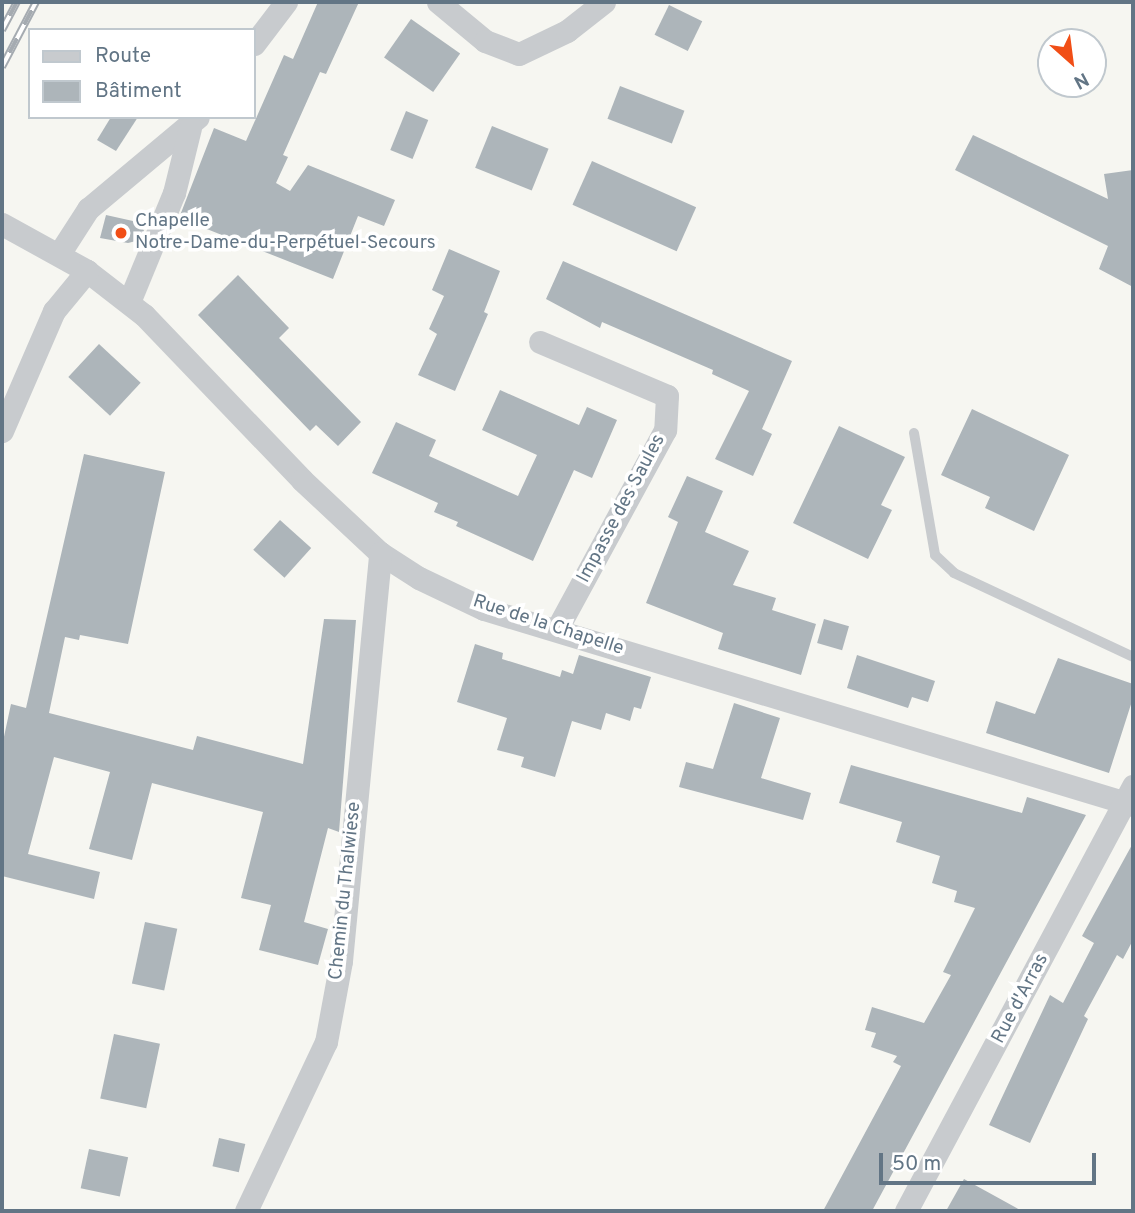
<!DOCTYPE html>
<html>
<head>
<meta charset="utf-8">
<style>
	body { margin:0 }
	#map { position:relative; width:1135px; height:1213px; overflow:hidden; background:#f6f6f1; font-family:Overpass,sans-serif }
	div>[style] { position:absolute }
	[style*='--x'] { left:calc(var(--x)*1px); top:calc(var(--y)*1px); width:calc(var(--w)*1px); rotate:calc(var(--a)*1deg) }
	.building>* { inset:0; background:#adb5ba; transform-origin:0 0 }
	.lane>* { height:10px; margin:-5px; padding:0 5px; transform-origin:5px; border-radius:5px; background:#c8cbce }
	.street>* { height:23px; margin:-11.5px; padding:0 11.5px; transform-origin:11.5px; border-radius:11.5px; background:#c8cbce }
	.rail>* { height:8px; margin-top:-4px; transform-origin:0; background:repeating-linear-gradient(90deg,#fff 0 16px,#a5abb1 0 32px); box-sizing:border-box; border-block:2px solid #a5abb1 }
	.dots>* { width:19px; height:19px; translate:-50% -50%; box-sizing:border-box; border:4px solid #fff; border-radius:50% }
	span { translate:-50% -50%; white-space:nowrap; text-align:center; line-height:1.15; -webkit-text-stroke:7px #fff; paint-order:stroke }
	.poi-label { font-size:19px; color:#627585 }
	.left { translate:0 -50%; text-align:left }
	.street-label { font-size:19px; color:#627585 }
	.frame { position:absolute; inset:0; border:4px solid #627585; pointer-events:none }
	.legend { position:absolute; left:28px; top:28px; width:228px; height:91px; box-sizing:border-box; background:#fff; border:2px solid #c0c8ce; margin:0; padding:9px 12px; list-style:none; font-size:21px; color:#627585 }
	.legend li { display:flex; align-items:center; gap:14px; height:35px }
	.legend b { width:35px; border:2px solid #c0c8ce }
	.north { position:absolute; left:1037px; top:28px; width:70px; height:70px; box-sizing:border-box; background:#fff; border:2px solid #c0c8ce; border-radius:50%; rotate:152deg; font-size:19px; font-weight:700; line-height:28px; text-align:center; color:#627585 }
	.north::after { content:''; display:block; margin:auto; width:24px; height:32px; background:#f14e16; clip-path:polygon(50% 0,100% 100%,50% 72%,0 100%) }
	.scale { position:absolute; left:879px; top:1153px; width:217px; height:32px; box-sizing:border-box; border:4px solid #627585; border-top:0; padding-left:9px; font-size:21px; line-height:24px; white-space:nowrap; color:#627585; -webkit-text-stroke:5px #fff; paint-order:stroke }
</style>
</head>
<body>
<div id="map">
	<div class="building">
		<div style="clip-path:polygon(318px 2px,359px 2px,326px 74px,320px 72px,283px 155px,288px 157px,276px 183px,290px 191px,308px 165px,395px 200px,384px 226px,358px 216px,333px 279px,179px 218px,214px 128px,246px 141px,284px 55px,293px 59px)"></div>
		<div style="left:669px;top:5px;width:37px;height:33px;rotate:26deg"></div>
		<div style="left:411px;top:19px;width:60px;height:47px;rotate:35deg"></div>
		<div style="left:620px;top:86px;width:69px;height:35px;rotate:21deg"></div>
		<div style="left:406px;top:111px;width:24px;height:42px;rotate:22deg"></div>
		<div style="clip-path:polygon(111px 117px,138px 117px,116px 151px,97px 140px)"></div>
		<div style="left:492px;top:126px;width:61px;height:45px;rotate:22deg"></div>
		<div style="clip-path:polygon(973px 135px,1108px 199px,1104px 174px,1133px 170px,1133px 287px,1099px 269px,1108px 246px,955px 170px)"></div>
		<div style="left:592px;top:161px;width:114px;height:48px;rotate:24deg"></div>
		<div style="clip-path:polygon(106px 215px,133px 221px,144px 230px,140px 240px,128px 243px,100px 238px)"></div>
		<div style="clip-path:polygon(449px 249px,500px 271px,484px 312px,488px 314px,455px 391px,418px 375px,437px 334px,429px 329px,444px 296px,432px 290px)"></div>
		<div style="clip-path:polygon(563px 261px,792px 361px,762px 429px,772px 434px,753px 476px,715px 459px,749px 391px,712px 374px,713px 370px,602px 322px,600px 328px,546px 299px)"></div>
		<div style="clip-path:polygon(238px 275px,289px 328px,279px 338px,361px 422px,338px 446px,316px 425px,310px 431px,198px 315px)"></div>
		<div style="left:99px;top:344px;width:57px;height:45px;rotate:43deg"></div>
		<div style="clip-path:polygon(500px 390px,579px 425px,587px 407px,617px 420px,592px 478px,574px 470px,533px 561px,456px 526px,458px 522px,434px 512px,438px 503px,372px 473px,396px 422px,436px 440px,429px 456px,518px 496px,537px 455px,482px 430px)"></div>
		<div style="clip-path:polygon(972px 409px,1069px 455px,1034px 531px,985px 508px,990px 497px,941px 475px)"></div>
		<div style="clip-path:polygon(839px 426px,905px 457px,881px 505px,892px 510px,868px 559px,793px 523px)"></div>
		<div style="clip-path:polygon(84px 454px,165px 472px,128px 644px,80px 635px,79px 640px,65px 637px,49px 713px,193px 750px,197px 736px,303px 764px,324px 619px,356px 620px,339px 832px,328px 828px,304px 922px,328px 929px,318px 965px,259px 950px,271px 905px,241px 898px,263px 812px,152px 783px,132px 860px,89px 849px,110px 772px,54px 757px,28px 854px,100px 872px,94px 899px,2px 876px,2px 746px,11px 704px,26px 708px)"></div>
		<div style="clip-path:polygon(687px 476px,723px 491px,705px 532px,749px 551px,733px 585px,776px 598px,772px 610px,816px 624px,801px 675px,718px 649px,723px 633px,646px 603px,678px 522px,668px 517px)"></div>
		<div style="left:280px;top:520px;width:42px;height:40px;rotate:42deg"></div>
		<div style="left:824px;top:619px;width:26px;height:25px;rotate:16deg"></div>
		<div style="clip-path:polygon(475px 644px,503px 653px,502px 659px,560px 677px,562px 670px,573px 674px,579px 655px,651px 677px,641px 709px,634px 707px,630px 721px,606px 713px,601px 730px,572px 721px,555px 777px,521px 767px,524px 757px,497px 750px,507px 718px,457px 702px)"></div>
		<div style="clip-path:polygon(857px 655px,935px 681px,928px 702px,912px 697px,908px 708px,847px 688px)"></div>
		<div style="clip-path:polygon(1058px 658px,1133px 684px,1133px 698px,1109px 773px,986px 733px,996px 701px,1035px 714px)"></div>
		<div style="clip-path:polygon(734px 703px,780px 718px,761px 778px,811px 793px,803px 820px,679px 787px,686px 762px,713px 769px)"></div>
		<div style="clip-path:polygon(851px 765px,1022px 813px,1027px 797px,1086px 815px,872px 1211px,823px 1211px,901px 1066px,893px 1062px,897px 1056px,871px 1047px,876px 1033px,865px 1030px,872px 1007px,924px 1023px,951px 975px,943px 972px,975px 908px,954px 902px,957px 891px,932px 883px,940px 856px,896px 842px,902px 822px,839px 803px)"></div>
		<div style="clip-path:polygon(1133px 843px,1133px 940px,1123px 959px,1117px 955px,1084px 1016px,1088px 1019px,1030px 1143px,989px 1125px,1050px 995px,1063px 1003px,1094px 943px,1082px 936px)"></div>
		<div style="left:145px;top:922px;width:33px;height:63px;rotate:12deg"></div>
		<div style="left:114px;top:1034px;width:47px;height:66px;rotate:12deg"></div>
		<div style="left:219px;top:1138px;width:27px;height:29px;rotate:13deg"></div>
		<div style="left:89px;top:1149px;width:40px;height:40px;rotate:12deg"></div>
		<div style="clip-path:polygon(964px 1179px,1022px 1211px,946px 1211px)"></div>
	</div>
	<div class="lane">
		<div style="--x:914;--y:433;--w:124;--a:80.2"></div>
		<div style="--x:935;--y:555;--w:26;--a:43"></div>
		<div style="--x:954;--y:573;--w:198;--a:25.1"></div>
	</div>
	<div class="street">
		<div style="--x:438;--y:2;--w:61;--a:39.7"></div>
		<div style="--x:485;--y:41;--w:36;--a:21"></div>
		<div style="--x:519;--y:54;--w:53;--a:-25.6"></div>
		<div style="--x:567;--y:31;--w:47;--a:-38.1"></div>
		<div style="--x:254;--y:44;--w:53;--a:-52.7"></div>
		<div style="--x:2;--y:224;--w:97;--a:28.9"></div>
		<div style="--x:87;--y:271;--w:72;--a:37.7"></div>
		<div style="--x:144;--y:315;--w:228;--a:46.2"></div>
		<div style="--x:302;--y:480;--w:107;--a:43.1"></div>
		<div style="--x:380;--y:553;--w:46;--a:32.7"></div>
		<div style="--x:419;--y:578;--w:72;--a:25.5"></div>
		<div style="--x:484;--y:609;--w:678;--a:16.8"></div>
		<div style="--x:59;--y:254;--w:54;--a:-57.2"></div>
		<div style="--x:88;--y:209;--w:143;--a:-39.9"></div>
		<div style="--x:129;--y:302;--w:118;--a:-67.6"></div>
		<div style="--x:174;--y:193;--w:67;--a:-76.2"></div>
		<div style="--x:540;--y:342;--w:138;--a:23"></div>
		<div style="--x:667;--y:396;--w:34;--a:93"></div>
		<div style="--x:665;--y:430;--w:226;--a:118.5"></div>
		<div style="--x:2;--y:431;--w:131;--a:-66.6"></div>
		<div style="--x:54;--y:311;--w:52;--a:-50.5"></div>
		<div style="--x:246;--y:1211;--w:187;--a:-64.7"></div>
		<div style="--x:326;--y:1042;--w:82;--a:-79.5"></div>
		<div style="--x:341;--y:961;--w:410;--a:-84.5"></div>
		<div style="--x:906;--y:1211;--w:482;--a:-61.9"></div>
	</div>
	<div class="rail">
		<div style="--x:2;--y:30;--w:32;--a:-62"></div>
		<div style="--x:2;--y:67;--w:73;--a:-62.4"></div>
	</div>
	<div class="dots">
		<div style="left:121px;top:233px;background:#f14e16"></div>
	</div>
	<div class="poi-label">
		<span class="left" style="left:135px;top:233px">Chapelle<br>Notre-Dame-du-Perpétuel-Secours</span>
	</div>
	<div class="street-label">
		<span style="left:622px;top:509px;rotate:-62deg">Impasse des Saules</span>
		<span style="left:548px;top:626px;rotate:18deg">Rue de la Chapelle</span>
		<span style="left:346px;top:891px;rotate:-84deg">Chemin du Thalwiese</span>
		<span style="left:1021px;top:999px;rotate:-62deg">Rue d'Arras</span>
	</div>
	<div class="frame"></div>
	<ul class="legend">
	<li><b style="height:9px;background:#c8cbce"></b>Route</li>
	<li><b style="height:19px;background:#adb5ba"></b>Bâtiment</li>
	</ul>
	<div class="north">N</div>
	<div class="scale">50 m</div>
</div>
</body>
</html>
